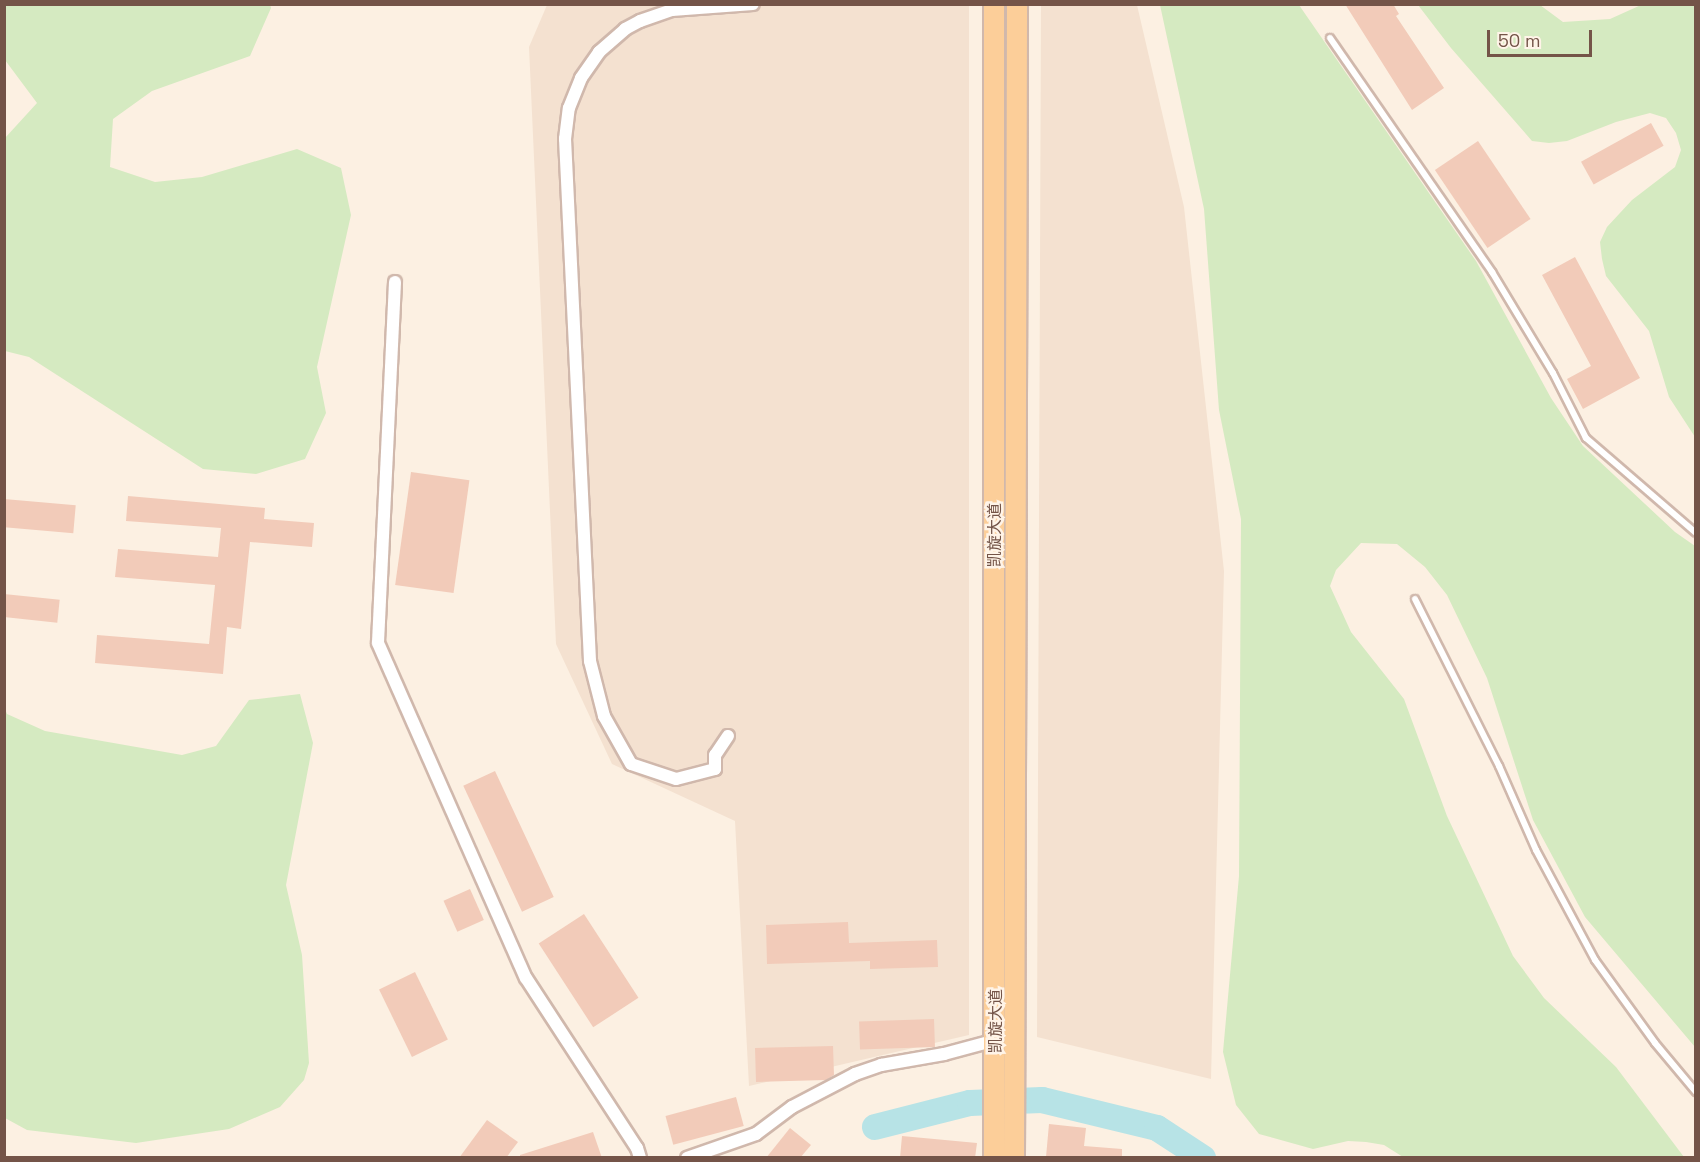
<!DOCTYPE html>
<html>
<head>
<meta charset="utf-8">
<style>
	body { margin:0 }
	#map { position:relative; width:1700px; height:1162px; overflow:hidden; background:#fcf0e2; font-family:"Space Grotesk","Noto Sans SC",sans-serif }
	div>[style] { position:absolute }
	[style*='--x'] { left:calc(var(--x)*1px); top:calc(var(--y)*1px); width:calc(var(--w)*1px); rotate:calc(var(--a)*1deg) }
	.residential>* { inset:0; background:#f4e1d0 }
	.green>* { inset:0; background:#d5eac1 }
	.river>* { height:26px; margin:-13px; padding:0 13px; transform-origin:13px; border-radius:13px; background:#b7e3e6 }
	.building>* { inset:0; background:#f2cbb9; transform-origin:0 0 }
	.roads { filter:drop-shadow(2px 0 #d0b8ac) drop-shadow(-2px 0 #d0b8ac) drop-shadow(0 2px #d0b8ac) drop-shadow(0 -2px #d0b8ac) }
	.lane>* { height:6px; margin:-3px; padding:0 3px; transform-origin:3px; border-radius:3px; background:#fff }
	.street>* { height:12px; margin:-6px; padding:0 6px; transform-origin:6px; border-radius:6px; background:#fff }
	.primary>* { height:20px; margin:-10px; padding:0 10px; transform-origin:10px; border-radius:10px; background:#fcce99 }
	span { translate:-50% -50%; white-space:nowrap; text-align:center; line-height:1.15; -webkit-text-stroke:5px #fff4e8; paint-order:stroke }
	.street-label { font-size:16px; color:#745448 }
	.frame { position:absolute; inset:0; border:6px solid #745448; pointer-events:none }
	.scale { position:absolute; left:1487px; top:30px; width:105px; height:27px; box-sizing:border-box; border:3px solid #745448; border-top:0; padding-left:8px; font-size:18px; line-height:21px; white-space:nowrap; color:#745448; -webkit-text-stroke:4px #fff4e8; paint-order:stroke }
</style>
</head>
<body>
<div id="map">
	<div class="residential">
		<div style="clip-path:polygon(547px 5px,969px 5px,969px 1035px,749px 1086px,735px 821px,612px 764px,556px 644px,529px 47px)"></div>
		<div style="clip-path:polygon(1041px 5px,1137px 5px,1184px 207px,1224px 571px,1211px 1079px,1037px 1037px)"></div>
	</div>
	<div class="green">
		<div style="clip-path:polygon(5px 4px,270px 5px,271px 8px,250px 56px,152px 91px,113px 119px,110px 167px,155px 182px,202px 177px,297px 149px,341px 168px,351px 215px,317px 367px,326px 413px,305px 459px,256px 474px,203px 469px,29px 357px,5px 351px,5px 138px,37px 103px,5px 60px)"></div>
		<div style="clip-path:polygon(1160px 5px,1299px 5px,1476px 261px,1551px 398px,1583px 446px,1675px 532px,1695px 546px,1695px 1047px,1585px 917px,1533px 820px,1487px 678px,1447px 595px,1425px 567px,1397px 544px,1361px 543px,1336px 570px,1330px 586px,1351px 632px,1404px 699px,1447px 816px,1513px 956px,1544px 998px,1616px 1067px,1684px 1157px,1403px 1157px,1384px 1145px,1366px 1142px,1348px 1141px,1313px 1149px,1259px 1134px,1236px 1105px,1223px 1052px,1239px 876px,1241px 519px,1219px 410px,1204px 209px)"></div>
		<div style="clip-path:polygon(1418px 5px,1540px 5px,1563px 22px,1610px 19px,1641px 5px,1695px 5px,1695px 437px,1669px 397px,1649px 331px,1606px 276px,1602px 259px,1600px 242px,1607px 227px,1632px 200px,1675px 167px,1681px 150px,1676px 133px,1666px 118px,1650px 113px,1616px 122px,1567px 141px,1549px 143px,1532px 141px,1451px 48px)"></div>
		<div style="clip-path:polygon(300px 694px,313px 743px,286px 885px,302px 955px,309px 1063px,304px 1080px,280px 1107px,229px 1129px,136px 1143px,27px 1130px,5px 1118px,5px 709px,7px 714px,45px 731px,182px 755px,216px 746px,249px 700px)"></div>
	</div>
	<div class="river">
		<div style="--x:875;--y:1127;--w:98;--a:-14.2"></div>
		<div style="--x:970;--y:1103;--w:72;--a:-2.4"></div>
		<div style="--x:1042;--y:1100;--w:118;--a:13.7"></div>
		<div style="--x:1157;--y:1128;--w:55;--a:33.1"></div>
	</div>
	<div class="building">
		<div style="clip-path:polygon(1345px 4px,1393px 4px,1399px 14px,1396px 16px,1444px 88px,1412px 110px)"></div>
		<div style="left:1651px;top:123px;width:26px;height:80px;rotate:61deg"></div>
		<div style="left:1478px;top:141px;width:94px;height:52px;rotate:56deg"></div>
		<div style="clip-path:polygon(1575px 257px,1640px 378px,1583px 409px,1567px 379px,1591px 366px,1542px 275px)"></div>
		<div style="left:411px;top:472px;width:59px;height:114px;rotate:8deg"></div>
		<div style="clip-path:polygon(128px 496px,265px 508px,264px 519px,314px 523px,312px 547px,250px 542px,241px 629px,227px 627px,223px 674px,95px 663px,97px 635px,209px 644px,215px 585px,115px 577px,118px 549px,218px 557px,221px 528px,126px 521px)"></div>
		<div style="left:4px;top:499px;width:72px;height:28px;rotate:5deg"></div>
		<div style="left:4px;top:594px;width:56px;height:23px;rotate:6deg"></div>
		<div style="left:495px;top:771px;width:139px;height:35px;rotate:65deg"></div>
		<div style="left:470px;top:889px;width:34px;height:29px;rotate:66deg"></div>
		<div style="left:584px;top:914px;width:100px;height:54px;rotate:57deg"></div>
		<div style="clip-path:polygon(848px 922px,849px 943px,937px 940px,938px 967px,870px 969px,870px 961px,767px 964px,766px 925px)"></div>
		<div style="left:415px;top:972px;width:75px;height:40px;rotate:64deg"></div>
		<div style="left:934px;top:1019px;width:28px;height:75px;rotate:88deg"></div>
		<div style="clip-path:polygon(833px 1046px,834px 1075px,826px 1080px,756px 1082px,755px 1048px)"></div>
		<div style="left:736px;top:1097px;width:30px;height:73px;rotate:75deg"></div>
		<div style="clip-path:polygon(487px 1120px,518px 1142px,506px 1158px,459px 1158px)"></div>
		<div style="clip-path:polygon(1049px 1124px,1086px 1128px,1084px 1146px,1122px 1149px,1122px 1158px,1046px 1157px)"></div>
		<div style="clip-path:polygon(790px 1128px,811px 1145px,800px 1158px,766px 1158px)"></div>
		<div style="clip-path:polygon(593px 1132px,602px 1158px,520px 1158px,520px 1155px)"></div>
		<div style="clip-path:polygon(902px 1136px,977px 1143px,975px 1158px,900px 1158px)"></div>
	</div>
	<div class="roads">
		<div class="lane">
			<div style="--x:1330;--y:38;--w:285;--a:55.3"></div>
			<div style="--x:1492;--y:272;--w:118;--a:58.9"></div>
			<div style="--x:1553;--y:373;--w:73;--a:63.1"></div>
			<div style="--x:1586;--y:438;--w:145;--a:40.8"></div>
			<div style="--x:1415;--y:599;--w:187;--a:63.3"></div>
			<div style="--x:1499;--y:766;--w:92;--a:66.2"></div>
			<div style="--x:1536;--y:850;--w:125;--a:61.8"></div>
			<div style="--x:1595;--y:960;--w:102;--a:54.1"></div>
			<div style="--x:1655;--y:1043;--w:64;--a:50.1"></div>
		</div>
		<div class="street">
			<div style="--x:395;--y:282;--w:361;--a:92.7"></div>
			<div style="--x:378;--y:643;--w:366;--a:66.2"></div>
			<div style="--x:526;--y:978;--w:203;--a:56.9"></div>
			<div style="--x:637;--y:1148;--w:10;--a:73"></div>
			<div style="--x:728;--y:736;--w:23;--a:124"></div>
			<div style="--x:715;--y:755;--w:14;--a:90"></div>
			<div style="--x:715;--y:769;--w:40;--a:165.6"></div>
			<div style="--x:676;--y:779;--w:47;--a:-161.6"></div>
			<div style="--x:631;--y:764;--w:55;--a:-119.4"></div>
			<div style="--x:604;--y:716;--w:57;--a:-104.3"></div>
			<div style="--x:590;--y:661;--w:523;--a:-92.74"></div>
			<div style="--x:565;--y:139;--w:31;--a:-83"></div>
			<div style="--x:569;--y:108;--w:32;--a:-68"></div>
			<div style="--x:581;--y:78;--w:32;--a:-55"></div>
			<div style="--x:599;--y:52;--w:35;--a:-41"></div>
			<div style="--x:625;--y:29;--w:17;--a:-28"></div>
			<div style="--x:640;--y:21;--w:34;--a:-19"></div>
			<div style="--x:672;--y:10;--w:81;--a:-4.2"></div>
			<div style="--x:687;--y:1158;--w:73;--a:-19.2"></div>
			<div style="--x:756;--y:1134;--w:45;--a:-36.9"></div>
			<div style="--x:792;--y:1107;--w:71;--a:-27.6"></div>
			<div style="--x:855;--y:1074;--w:28;--a:-19"></div>
			<div style="--x:881;--y:1065;--w:64;--a:-9.9"></div>
			<div style="--x:944;--y:1054;--w:54;--a:-15.1"></div>
		</div>
		<div class="primary">
			<div style="--x:994;--y:4;--w:1154;--a:90"></div>
			<div style="--x:1014;--y:1158;--w:1154;--a:-89.85"></div>
		</div>
	</div>
	<div class="street-label">
		<span style="left:995px;top:535px;rotate:-90deg">凯旋大道</span>
		<span style="left:996px;top:1021px;rotate:-90deg">凯旋大道</span>
	</div>
	<div class="frame"></div>
	<div class="scale">50 m</div>
</div>
</body>
</html>
